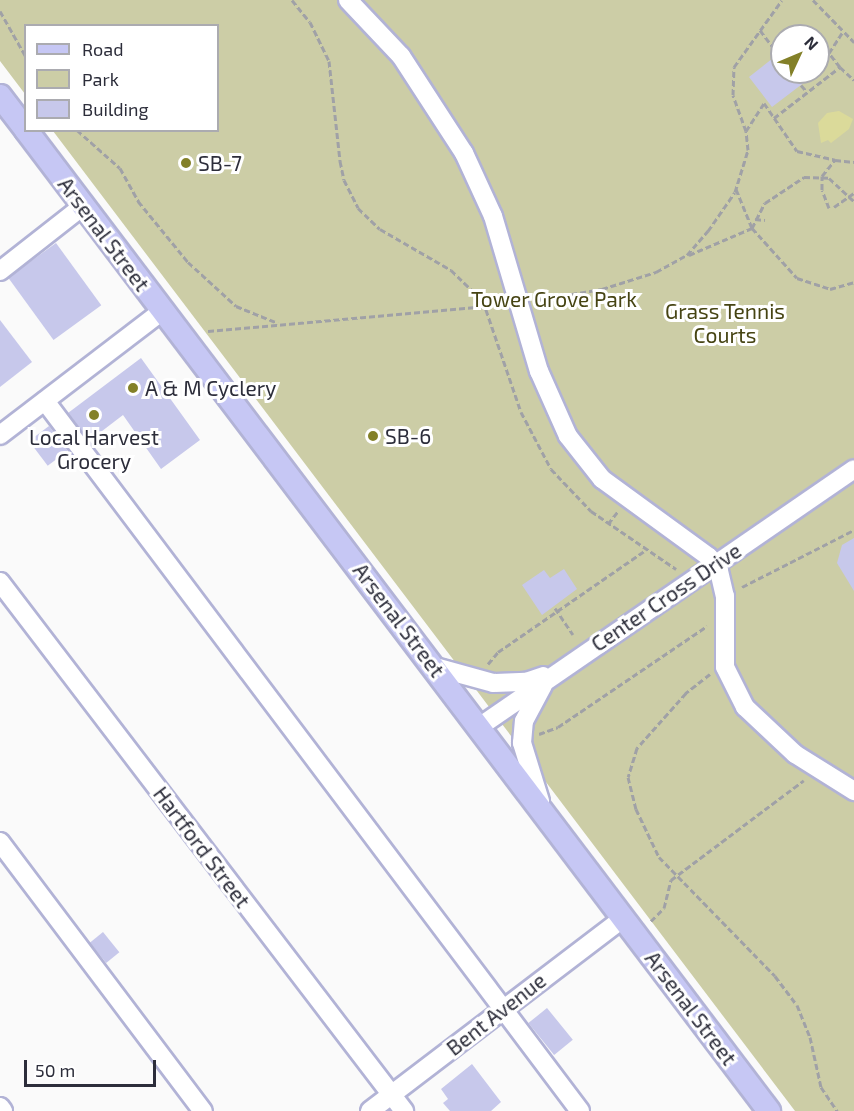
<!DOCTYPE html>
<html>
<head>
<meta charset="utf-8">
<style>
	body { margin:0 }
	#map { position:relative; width:854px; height:1111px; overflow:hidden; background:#fafafa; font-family:"Exo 2",sans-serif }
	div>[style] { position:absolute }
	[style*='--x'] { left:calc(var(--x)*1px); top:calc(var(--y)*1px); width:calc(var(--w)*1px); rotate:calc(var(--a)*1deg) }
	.green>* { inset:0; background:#cccda6 }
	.water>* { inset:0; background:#dbda9a }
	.building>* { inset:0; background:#c7c8eb; transform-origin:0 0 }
	.path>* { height:3px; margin-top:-1.5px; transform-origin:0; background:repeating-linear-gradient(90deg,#a0a1a6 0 6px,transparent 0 9px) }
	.roads { filter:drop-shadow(2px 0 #b2b3d6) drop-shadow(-2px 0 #b2b3d6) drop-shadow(0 2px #b2b3d6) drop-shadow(0 -2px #b2b3d6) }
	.minor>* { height:18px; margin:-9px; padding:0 9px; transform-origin:9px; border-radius:9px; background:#fff }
	.major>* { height:22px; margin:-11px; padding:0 11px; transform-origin:11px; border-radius:11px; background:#c6c7f4 }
	.dots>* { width:16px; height:16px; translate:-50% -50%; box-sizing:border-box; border:3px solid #fff; border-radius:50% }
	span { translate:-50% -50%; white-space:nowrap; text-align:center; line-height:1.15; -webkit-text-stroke:6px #fff; paint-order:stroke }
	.poi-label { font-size:21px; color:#2c2d3a }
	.left { translate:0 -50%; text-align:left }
	.street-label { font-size:21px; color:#2c2d3a }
	.park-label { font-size:21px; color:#464413 }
	.legend { position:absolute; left:24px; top:24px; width:195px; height:108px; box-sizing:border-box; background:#fff; border:2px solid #ababb0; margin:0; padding:8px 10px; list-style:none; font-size:18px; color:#2c2d3a }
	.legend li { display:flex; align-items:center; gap:12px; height:30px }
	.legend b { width:30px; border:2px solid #ababb0 }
	.north { position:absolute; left:770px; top:24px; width:60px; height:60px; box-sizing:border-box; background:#fff; border:2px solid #ababb0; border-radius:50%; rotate:46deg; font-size:16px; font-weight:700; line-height:24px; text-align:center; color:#2c2d3a }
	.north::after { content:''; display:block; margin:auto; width:21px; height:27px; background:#838028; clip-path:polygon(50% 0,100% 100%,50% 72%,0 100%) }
	.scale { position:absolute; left:24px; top:1060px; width:132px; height:27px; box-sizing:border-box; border:3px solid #2c2d3a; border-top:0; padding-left:8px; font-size:18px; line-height:21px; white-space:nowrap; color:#2c2d3a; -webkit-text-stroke:4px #fff; paint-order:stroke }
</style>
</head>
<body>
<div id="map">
	<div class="green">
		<div style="clip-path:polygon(evenodd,0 0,854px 0,854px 1111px,795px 1111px,53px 131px,218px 130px,218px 26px,26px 26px,25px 94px,0 61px,0 0,782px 36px,818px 36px,818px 72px,782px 72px,782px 36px)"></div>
	</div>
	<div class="water">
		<div style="clip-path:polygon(839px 111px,853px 119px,849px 129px,831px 143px,828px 140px,821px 143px,818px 123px,827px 113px)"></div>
	</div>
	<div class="building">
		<div style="clip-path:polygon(782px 51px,782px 72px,818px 72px,772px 107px,749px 77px)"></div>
		<div style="left:56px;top:243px;width:77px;height:59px;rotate:54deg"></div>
		<div style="clip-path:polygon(0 320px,32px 362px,0 387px)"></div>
		<div style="clip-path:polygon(141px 358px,200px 440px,161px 469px,123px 415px,89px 441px,68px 413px)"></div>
		<div style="left:49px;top:426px;width:31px;height:25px;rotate:53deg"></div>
		<div style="clip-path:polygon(854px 538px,854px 591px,837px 563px,842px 545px)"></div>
		<div style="clip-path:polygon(564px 569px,577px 589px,542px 615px,522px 585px,544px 570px,550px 578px)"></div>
		<div style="left:103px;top:932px;width:26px;height:17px;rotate:51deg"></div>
		<div style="left:547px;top:1008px;width:41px;height:24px;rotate:51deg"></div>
		<div style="clip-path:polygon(472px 1064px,501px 1102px,491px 1111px,450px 1111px,443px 1103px,448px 1099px,441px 1089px)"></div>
	</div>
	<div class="path">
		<div style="--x:292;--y:0;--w:28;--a:51"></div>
		<div style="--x:310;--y:22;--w:43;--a:64"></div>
		<div style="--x:329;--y:61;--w:101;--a:83.7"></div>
		<div style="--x:340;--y:161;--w:19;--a:78"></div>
		<div style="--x:344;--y:180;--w:31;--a:63"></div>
		<div style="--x:358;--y:208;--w:30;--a:44"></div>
		<div style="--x:380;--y:229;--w:82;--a:30"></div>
		<div style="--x:451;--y:270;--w:45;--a:44.1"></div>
		<div style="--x:483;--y:301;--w:117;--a:71.1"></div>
		<div style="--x:521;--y:412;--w:64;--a:62.2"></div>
		<div style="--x:551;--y:469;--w:58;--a:46.4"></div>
		<div style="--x:591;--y:511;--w:103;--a:34.3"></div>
		<div style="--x:813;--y:0;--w:59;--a:45.7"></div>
		<div style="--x:0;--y:11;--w:53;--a:60.5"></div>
		<div style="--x:760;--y:30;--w:30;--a:53"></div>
		<div style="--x:840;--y:67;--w:18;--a:-128"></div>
		<div style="--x:829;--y:53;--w:24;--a:-57"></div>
		<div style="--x:801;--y:85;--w:9;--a:49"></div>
		<div style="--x:774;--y:118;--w:83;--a:-37.7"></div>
		<div style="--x:840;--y:67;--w:19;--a:43"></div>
		<div style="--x:77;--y:130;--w:57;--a:41.5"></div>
		<div style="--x:120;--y:168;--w:38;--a:61"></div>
		<div style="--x:138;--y:201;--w:79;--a:50.7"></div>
		<div style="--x:188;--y:262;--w:65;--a:42.5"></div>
		<div style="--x:236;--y:306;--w:45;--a:22"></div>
		<div style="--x:746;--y:131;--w:33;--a:-57"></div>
		<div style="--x:764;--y:103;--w:58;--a:55.5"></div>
		<div style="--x:797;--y:151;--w:39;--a:13"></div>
		<div style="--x:736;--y:189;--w:42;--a:67.7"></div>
		<div style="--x:834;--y:207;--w:24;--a:-35"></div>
		<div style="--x:829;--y:208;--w:19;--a:-111"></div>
		<div style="--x:822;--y:190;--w:14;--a:-90"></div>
		<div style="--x:822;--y:176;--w:21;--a:-51"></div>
		<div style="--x:835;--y:160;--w:19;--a:6"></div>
		<div style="--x:755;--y:219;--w:10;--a:6"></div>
		<div style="--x:752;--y:228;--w:28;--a:-63"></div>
		<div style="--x:765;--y:203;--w:47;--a:-33.7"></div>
		<div style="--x:804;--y:177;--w:25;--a:2"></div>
		<div style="--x:829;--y:178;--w:34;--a:43"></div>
		<div style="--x:689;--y:255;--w:69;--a:-23.2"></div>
		<div style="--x:752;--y:228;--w:67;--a:48"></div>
		<div style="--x:797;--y:278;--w:35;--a:18"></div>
		<div style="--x:830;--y:289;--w:25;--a:-16"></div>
		<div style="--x:536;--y:300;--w:67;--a:-9.5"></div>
		<div style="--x:602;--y:289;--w:57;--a:-17.5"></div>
		<div style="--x:656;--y:272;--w:35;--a:-29"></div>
		<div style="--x:687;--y:255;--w:32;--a:-49"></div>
		<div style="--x:708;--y:231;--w:47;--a:-55.3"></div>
		<div style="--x:735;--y:192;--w:44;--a:-72.8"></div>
		<div style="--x:748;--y:150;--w:19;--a:-96"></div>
		<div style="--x:746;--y:131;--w:38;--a:-110"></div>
		<div style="--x:733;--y:95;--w:28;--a:-88"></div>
		<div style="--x:734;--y:67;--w:82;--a:-54.4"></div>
		<div style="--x:208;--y:331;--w:294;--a:-5.1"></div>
		<div style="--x:608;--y:524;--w:16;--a:-52"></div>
		<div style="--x:742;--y:587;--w:126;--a:-27"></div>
		<div style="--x:555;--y:608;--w:32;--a:56"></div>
		<div style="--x:488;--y:664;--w:16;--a:-50"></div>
		<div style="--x:498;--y:652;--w:180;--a:-34.6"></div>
		<div style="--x:710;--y:674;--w:31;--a:142"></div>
		<div style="--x:686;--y:693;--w:74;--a:131.7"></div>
		<div style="--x:637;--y:748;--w:30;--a:107"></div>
		<div style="--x:628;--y:777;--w:33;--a:76"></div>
		<div style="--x:636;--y:809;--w:53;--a:64.4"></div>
		<div style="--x:659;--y:857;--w:166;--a:45.7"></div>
		<div style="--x:775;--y:976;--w:36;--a:53"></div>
		<div style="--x:797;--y:1005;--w:35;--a:68"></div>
		<div style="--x:810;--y:1037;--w:51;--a:77.6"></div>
		<div style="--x:821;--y:1087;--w:29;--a:56"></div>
		<div style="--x:539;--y:734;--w:20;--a:-20"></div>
		<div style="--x:558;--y:727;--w:180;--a:-34.1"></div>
		<div style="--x:651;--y:921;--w:18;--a:-45"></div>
		<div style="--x:664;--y:908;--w:29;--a:-76"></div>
		<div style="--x:671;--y:880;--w:166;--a:-36.9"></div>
	</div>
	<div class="roads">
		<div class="minor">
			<div style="--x:348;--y:0;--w:77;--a:46.6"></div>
			<div style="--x:401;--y:56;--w:116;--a:57"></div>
			<div style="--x:464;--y:153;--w:69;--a:65.3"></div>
			<div style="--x:493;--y:216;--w:162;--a:73.5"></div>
			<div style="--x:539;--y:371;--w:71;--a:66"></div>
			<div style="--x:568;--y:436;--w:55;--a:51.7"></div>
			<div style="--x:602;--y:479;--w:132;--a:36.1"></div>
			<div style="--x:709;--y:557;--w:17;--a:54"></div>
			<div style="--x:719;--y:571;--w:26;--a:77"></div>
			<div style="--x:725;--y:596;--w:71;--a:90"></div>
			<div style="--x:725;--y:667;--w:45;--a:63.4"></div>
			<div style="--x:745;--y:707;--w:69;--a:43.2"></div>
			<div style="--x:795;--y:754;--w:70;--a:32.1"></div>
			<div style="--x:0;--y:271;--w:105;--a:-38.1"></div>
			<div style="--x:45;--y:401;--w:889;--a:53"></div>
			<div style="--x:0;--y:435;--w:204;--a:-37.4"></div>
			<div style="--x:0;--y:582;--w:666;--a:52.63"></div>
			<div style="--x:435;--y:667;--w:60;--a:15.4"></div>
			<div style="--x:493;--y:683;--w:33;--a:-2"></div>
			<div style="--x:526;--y:682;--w:18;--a:-19"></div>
			<div style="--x:479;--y:727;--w:455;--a:-34.5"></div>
			<div style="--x:540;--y:801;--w:61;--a:-107.2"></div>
			<div style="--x:522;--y:743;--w:22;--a:-85"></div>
			<div style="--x:524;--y:721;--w:40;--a:-62"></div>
			<div style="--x:0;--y:842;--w:337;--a:53"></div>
			<div style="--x:0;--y:1107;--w:5;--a:53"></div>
			<div style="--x:370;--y:1111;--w:318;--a:-37.3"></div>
		</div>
		<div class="major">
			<div style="--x:0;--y:96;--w:43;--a:52.6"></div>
			<div style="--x:26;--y:130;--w:1231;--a:52.86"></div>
		</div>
	</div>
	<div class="dots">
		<div style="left:186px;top:163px;background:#838028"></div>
		<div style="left:133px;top:388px;background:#838028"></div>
		<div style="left:94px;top:415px;background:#838028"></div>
		<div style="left:373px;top:436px;background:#838028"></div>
	</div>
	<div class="poi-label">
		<span class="left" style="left:198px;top:163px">SB-7</span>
		<span class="left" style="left:145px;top:388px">A &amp; M Cyclery</span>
		<span class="left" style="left:385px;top:436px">SB-6</span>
		<span style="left:94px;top:449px">Local Harvest<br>Grocery</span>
	</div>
	<div class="street-label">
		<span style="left:104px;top:234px;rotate:53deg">Arsenal Street</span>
		<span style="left:666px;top:597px;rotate:-34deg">Center Cross Drive</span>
		<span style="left:399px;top:620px;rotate:53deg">Arsenal Street</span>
		<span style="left:202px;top:847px;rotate:53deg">Hartford Street</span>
		<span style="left:691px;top:1008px;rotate:53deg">Arsenal Street</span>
		<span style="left:496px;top:1014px;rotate:-38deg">Bent Avenue</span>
	</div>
	<div class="park-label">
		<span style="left:554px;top:299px">Tower Grove Park</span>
		<span style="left:725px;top:323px">Grass Tennis<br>Courts</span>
	</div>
	<ul class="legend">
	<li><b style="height:8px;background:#c6c7f4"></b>Road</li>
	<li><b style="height:16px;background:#cccda6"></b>Park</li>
	<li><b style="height:16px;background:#c7c8eb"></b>Building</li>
	</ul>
	<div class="north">N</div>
	<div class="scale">50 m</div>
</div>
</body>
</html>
